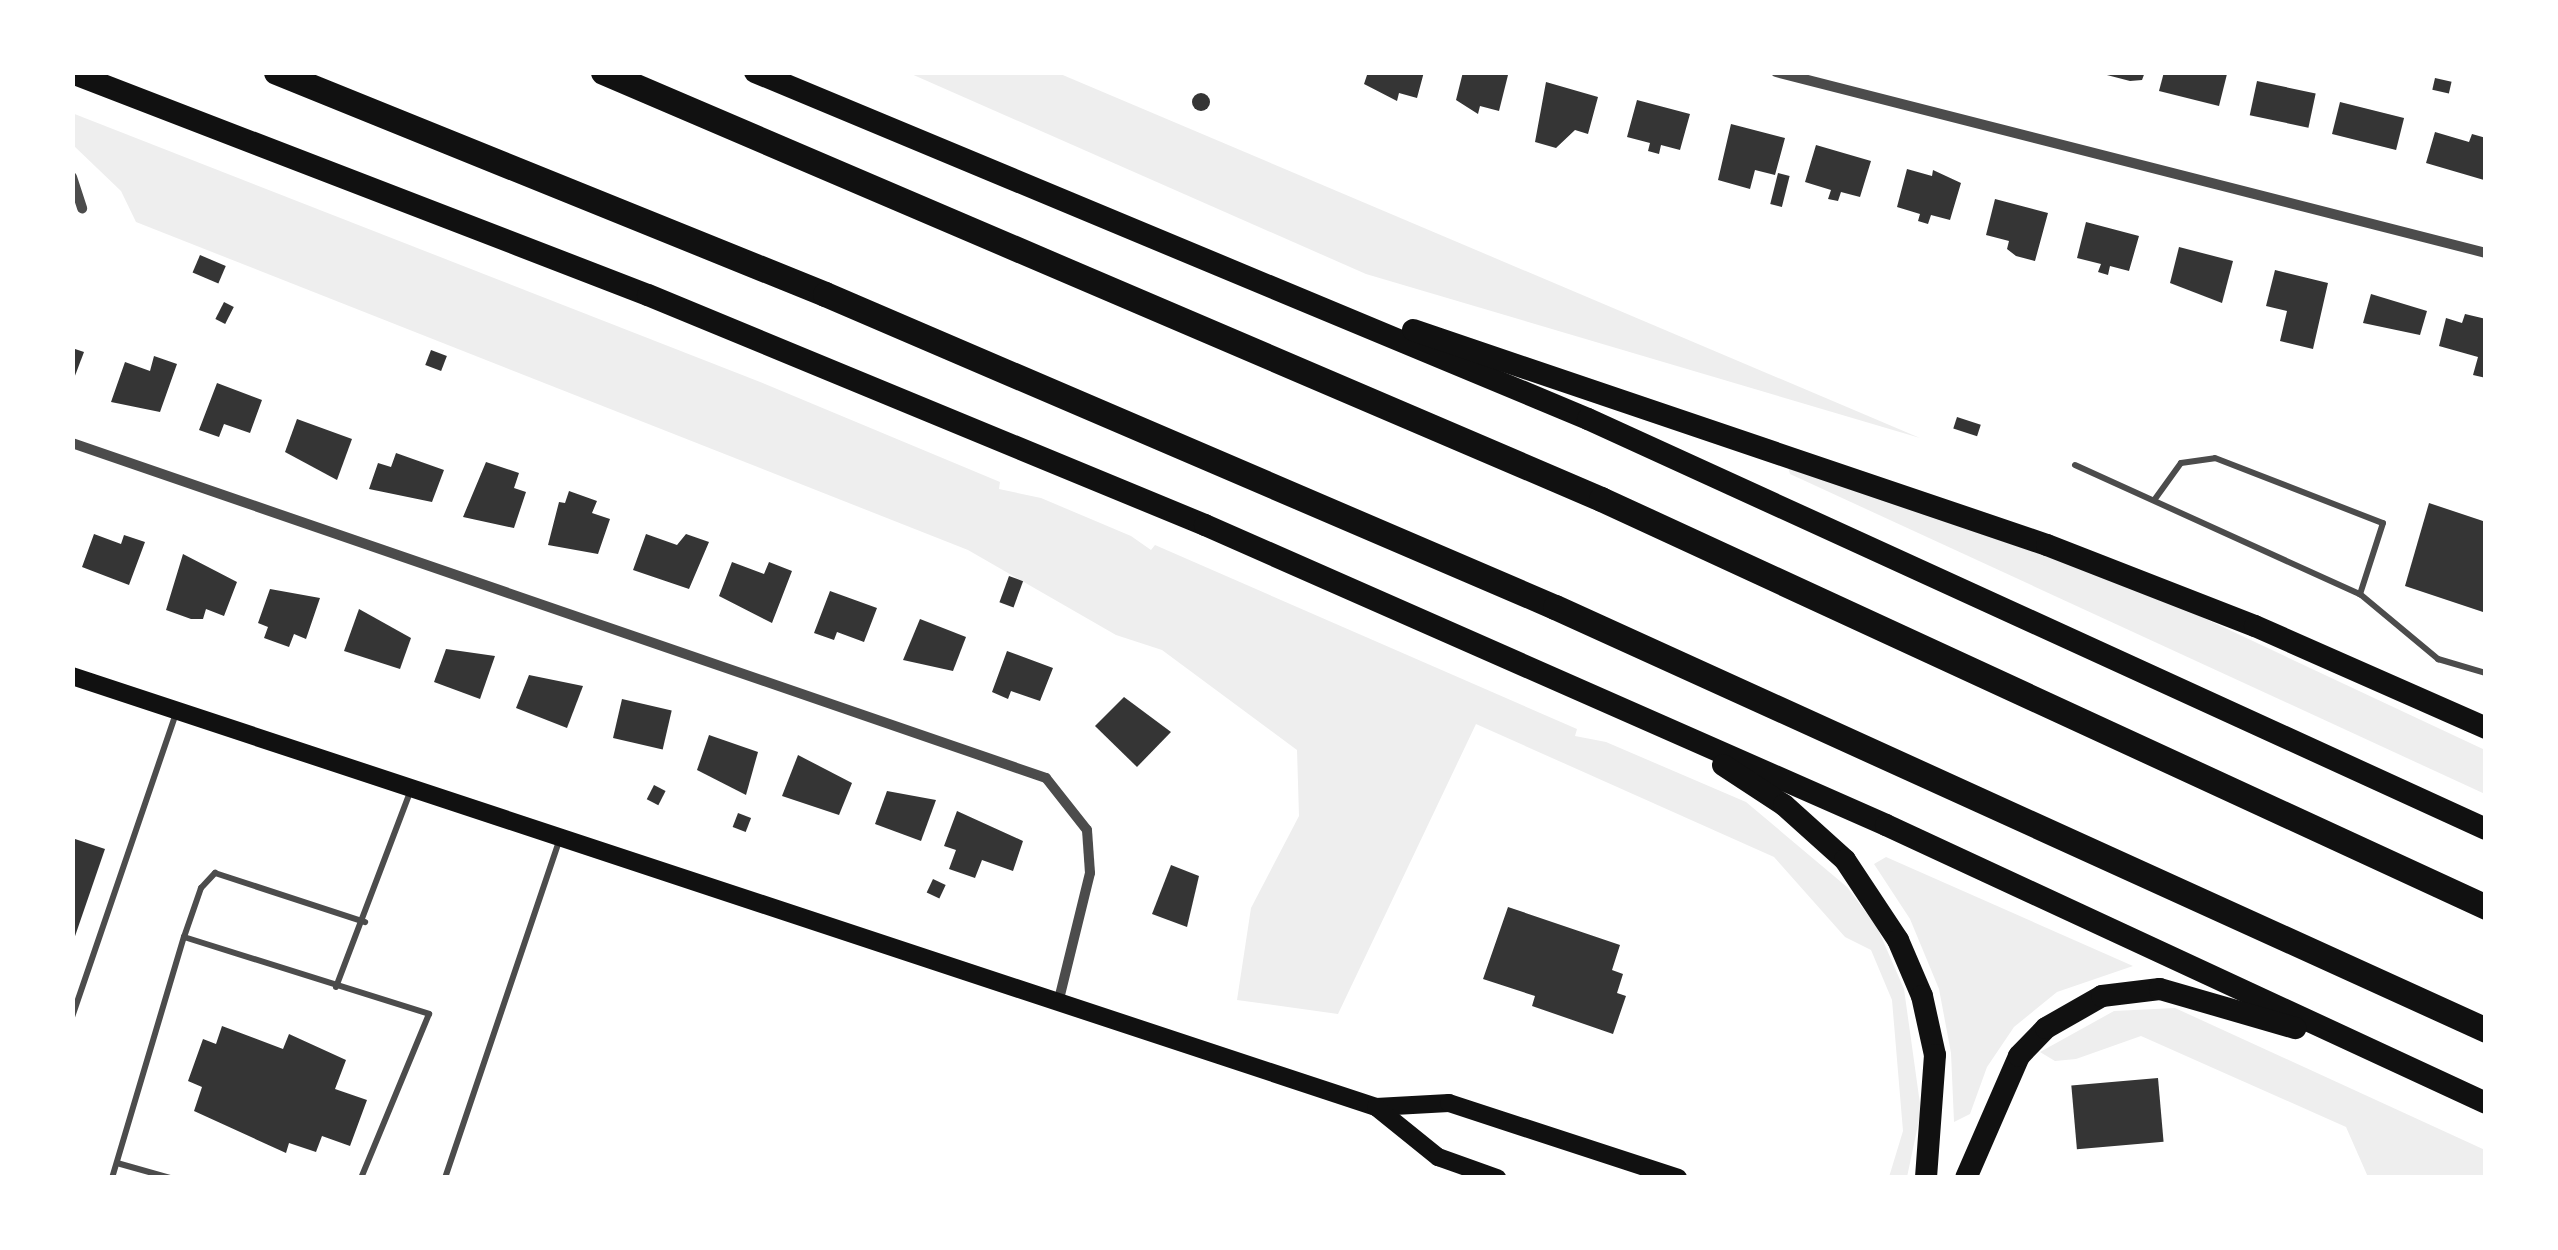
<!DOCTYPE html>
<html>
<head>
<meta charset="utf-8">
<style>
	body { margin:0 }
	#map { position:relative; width:2558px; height:1250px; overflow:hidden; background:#fff; font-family:Commissioner,sans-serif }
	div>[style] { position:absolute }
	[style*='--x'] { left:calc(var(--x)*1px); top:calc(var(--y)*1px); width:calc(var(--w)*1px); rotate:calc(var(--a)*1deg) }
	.green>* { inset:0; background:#eee }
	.building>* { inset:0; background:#353535; transform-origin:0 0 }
	.round { border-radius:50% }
	.service>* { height:6px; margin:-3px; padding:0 3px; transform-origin:3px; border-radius:3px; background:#4c4c4c }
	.minor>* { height:10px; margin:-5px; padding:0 5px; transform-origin:5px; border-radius:5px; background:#4c4c4c }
	.secondary>* { height:18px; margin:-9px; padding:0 9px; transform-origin:9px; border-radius:9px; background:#111 }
	.trunk>* { height:22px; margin:-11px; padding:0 11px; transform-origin:11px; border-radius:11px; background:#111 }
	.motorway>* { height:25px; margin:-12.5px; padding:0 12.5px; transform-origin:12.5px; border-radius:12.5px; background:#111 }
	span { translate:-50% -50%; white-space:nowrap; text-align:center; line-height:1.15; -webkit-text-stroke:8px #fff; paint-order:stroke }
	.frame { position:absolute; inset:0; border:75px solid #fff; pointer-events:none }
</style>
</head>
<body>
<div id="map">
	<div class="green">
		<div style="clip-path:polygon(909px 73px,1058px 73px,1920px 438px,1366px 274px)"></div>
		<div style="clip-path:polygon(72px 113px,765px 384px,1000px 482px,999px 489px,1041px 498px,1131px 536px,1151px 550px,1155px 545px,1577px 729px,1575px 736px,1606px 742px,1746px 802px,1847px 887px,1877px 927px,1904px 989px,1921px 1111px,1907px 1177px,1889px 1177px,1903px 1131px,1892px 1000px,1871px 950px,1845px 937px,1774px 857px,1476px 724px,1338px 1014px,1237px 1000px,1251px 908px,1299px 816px,1297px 750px,1162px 650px,1116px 635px,968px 550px,136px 222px,121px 191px,73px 145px)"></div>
		<div style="clip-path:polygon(1788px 467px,2144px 590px,2485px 750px,2485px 794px,1790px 474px)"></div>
		<div style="clip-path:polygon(1886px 857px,2133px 966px,2057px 992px,2014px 1027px,1987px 1067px,1970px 1114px,1954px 1122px,1951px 1053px,1939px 989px,1910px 919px,1874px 864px)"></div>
		<div style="clip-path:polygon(2175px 1008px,2485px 1150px,2485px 1177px,2368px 1177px,2346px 1127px,2141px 1036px,2076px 1059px,2055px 1061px,2040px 1052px,2114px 1011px)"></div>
	</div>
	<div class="building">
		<div style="clip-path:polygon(1368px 72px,1424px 72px,1417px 98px,1399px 93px,1397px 101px,1364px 84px)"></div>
		<div style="clip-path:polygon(1463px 72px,1508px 75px,1499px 111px,1480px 106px,1478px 114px,1456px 100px)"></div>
		<div style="clip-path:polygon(2145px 72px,2142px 80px,2130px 81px,2103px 74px)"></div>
		<div style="clip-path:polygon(2164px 72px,2227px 74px,2219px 106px,2159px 91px)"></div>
		<div style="left:2435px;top:78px;width:17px;height:12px;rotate:13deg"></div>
		<div style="left:2257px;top:81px;width:60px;height:35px;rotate:12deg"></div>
		<div style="clip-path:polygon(1546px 82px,1598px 97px,1588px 134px,1575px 130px,1556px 148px,1535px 142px)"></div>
		<div class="round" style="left:1192px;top:93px;width:18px;height:18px"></div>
		<div style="clip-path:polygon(1637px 100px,1690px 114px,1680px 150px,1661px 145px,1659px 154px,1648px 151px,1650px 143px,1627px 137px)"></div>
		<div style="left:2340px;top:102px;width:66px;height:33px;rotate:14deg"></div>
		<div style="clip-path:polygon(1731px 124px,1785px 138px,1775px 175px,1755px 170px,1750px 189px,1718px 180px)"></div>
		<div style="clip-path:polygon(2435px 132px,2469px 142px,2472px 134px,2486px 138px,2484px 180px,2426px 163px)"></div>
		<div style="clip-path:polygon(1816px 145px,1871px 161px,1860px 197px,1841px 192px,1838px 201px,1828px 199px,1831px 190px,1805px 182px)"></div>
		<div style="clip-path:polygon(1907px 169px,1932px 176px,1933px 170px,1961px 183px,1950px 220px,1931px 215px,1928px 224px,1918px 221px,1920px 214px,1897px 207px)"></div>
		<div style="left:1778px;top:173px;width:12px;height:32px;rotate:14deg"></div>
		<div style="clip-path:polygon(1995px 199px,2048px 213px,2035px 261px,2016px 256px,2007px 249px,2009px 241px,1986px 235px)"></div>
		<div style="clip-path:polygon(2086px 222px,2139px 236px,2129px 271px,2110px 266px,2108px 275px,2098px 272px,2101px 264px,2077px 258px)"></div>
		<div style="clip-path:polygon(2179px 247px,2233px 261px,2222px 303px,2170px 283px)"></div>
		<div style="left:200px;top:255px;width:28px;height:19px;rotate:23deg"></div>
		<div style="clip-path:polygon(2275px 270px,2328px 283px,2313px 349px,2280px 341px,2287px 311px,2266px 306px)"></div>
		<div style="clip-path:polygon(2371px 294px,2427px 311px,2420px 335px,2363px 323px)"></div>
		<div style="left:224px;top:302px;width:11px;height:19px;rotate:27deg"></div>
		<div style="clip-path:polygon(2465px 314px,2486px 319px,2486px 378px,2473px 375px,2478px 357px,2439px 346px,2446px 318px,2462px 323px)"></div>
		<div style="clip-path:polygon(72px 348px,84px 352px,73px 381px,72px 381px)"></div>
		<div style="left:431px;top:350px;width:17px;height:16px;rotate:21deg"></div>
		<div style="clip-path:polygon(154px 356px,177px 364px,160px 412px,111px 402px,125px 362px,150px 371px)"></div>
		<div style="clip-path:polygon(217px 383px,262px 400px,250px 433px,224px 424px,219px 437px,199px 430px)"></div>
		<div style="left:1957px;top:417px;width:25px;height:12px;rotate:18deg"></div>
		<div style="clip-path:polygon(297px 419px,352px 439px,337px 480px,285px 452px)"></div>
		<div style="clip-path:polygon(396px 453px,444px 470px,432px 502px,369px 489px,378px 463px,391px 467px)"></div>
		<div style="clip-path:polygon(486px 462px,519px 473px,514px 488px,526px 492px,514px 528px,463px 517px)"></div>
		<div style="clip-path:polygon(569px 491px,597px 501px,592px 513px,610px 519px,598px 554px,548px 545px,559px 502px,565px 503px)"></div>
		<div style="clip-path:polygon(2429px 503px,2486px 522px,2486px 613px,2405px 586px)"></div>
		<div style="clip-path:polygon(94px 534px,121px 544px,124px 535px,145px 542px,129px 585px,82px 567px)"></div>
		<div style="clip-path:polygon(646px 534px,677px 545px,686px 534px,709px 542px,689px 589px,633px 570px)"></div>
		<div style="clip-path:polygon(183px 554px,237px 582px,224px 616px,206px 609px,203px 619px,191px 619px,166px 610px)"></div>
		<div style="clip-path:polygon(732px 562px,764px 574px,769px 562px,792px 571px,772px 623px,719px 596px)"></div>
		<div style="left:1009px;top:576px;width:15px;height:28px;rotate:20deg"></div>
		<div style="clip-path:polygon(270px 589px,320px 598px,306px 639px,294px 634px,289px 647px,264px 638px,268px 627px,258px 623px)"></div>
		<div style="clip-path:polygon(830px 591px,877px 608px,864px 642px,837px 632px,834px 640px,814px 633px)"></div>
		<div style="clip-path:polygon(359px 609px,411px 638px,400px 669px,344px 651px)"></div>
		<div style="clip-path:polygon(920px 619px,966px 637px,953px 671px,903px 660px)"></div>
		<div style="clip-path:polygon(446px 649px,495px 656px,480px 699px,434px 682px)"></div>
		<div style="clip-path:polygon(1007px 651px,1053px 668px,1040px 701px,1011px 691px,1008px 699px,992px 692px)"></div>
		<div style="clip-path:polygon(529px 675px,583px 686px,567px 728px,516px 708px)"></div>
		<div style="clip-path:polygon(1124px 697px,1171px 732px,1137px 767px,1095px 726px)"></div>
		<div style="left:622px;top:699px;width:51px;height:40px;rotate:13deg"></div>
		<div style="clip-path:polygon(709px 735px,758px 752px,746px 795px,697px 770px)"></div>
		<div style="clip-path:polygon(798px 755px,852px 783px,839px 815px,782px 796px)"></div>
		<div style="left:654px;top:785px;width:13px;height:16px;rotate:27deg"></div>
		<div style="clip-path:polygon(887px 791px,936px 800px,921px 841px,875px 824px)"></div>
		<div style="clip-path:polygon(957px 811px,1023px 841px,1013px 871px,982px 860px,975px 878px,949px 869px,956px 850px,944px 846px)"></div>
		<div style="left:738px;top:813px;width:14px;height:15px;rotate:21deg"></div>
		<div style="clip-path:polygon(72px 838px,105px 849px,73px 942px,72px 942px)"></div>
		<div style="clip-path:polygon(1171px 865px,1199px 876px,1187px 927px,1152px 914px)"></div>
		<div style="left:933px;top:879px;width:14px;height:15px;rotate:25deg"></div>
		<div style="clip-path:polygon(1508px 907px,1620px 945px,1612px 970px,1623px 974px,1617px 993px,1626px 996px,1613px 1034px,1532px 1006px,1535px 996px,1483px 979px)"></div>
		<div style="clip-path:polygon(222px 1026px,283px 1049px,289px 1034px,346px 1060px,335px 1089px,367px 1100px,350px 1146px,322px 1136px,316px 1152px,289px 1143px,286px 1153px,194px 1111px,202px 1087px,188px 1081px,203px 1039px,216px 1044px)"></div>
		<div style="left:2158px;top:1078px;width:64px;height:87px;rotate:85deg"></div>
	</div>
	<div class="service">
		<div style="--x:2075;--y:465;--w:313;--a:24.4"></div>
		<div style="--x:2360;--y:594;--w:102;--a:39.8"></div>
		<div style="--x:2438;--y:659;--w:50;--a:16.3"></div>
		<div style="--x:2155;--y:499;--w:44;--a:-54.2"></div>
		<div style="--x:2181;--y:463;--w:34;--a:-8"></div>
		<div style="--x:2215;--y:458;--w:180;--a:21.2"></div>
		<div style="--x:2383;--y:523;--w:75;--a:107.9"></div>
		<div style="--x:184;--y:937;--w:52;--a:-70.9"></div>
		<div style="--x:201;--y:888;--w:21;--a:-47"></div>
		<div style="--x:215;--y:873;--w:158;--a:18.1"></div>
		<div style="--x:336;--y:987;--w:209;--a:-69.2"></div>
		<div style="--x:72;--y:1017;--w:324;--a:-71.1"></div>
		<div style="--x:117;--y:1163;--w:55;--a:15.8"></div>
		<div style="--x:112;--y:1178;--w:252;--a:-73.4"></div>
		<div style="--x:184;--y:937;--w:257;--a:17.4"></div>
		<div style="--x:429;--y:1014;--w:178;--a:112.5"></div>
		<div style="--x:445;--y:1178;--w:359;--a:-71.3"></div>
		<div style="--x:2213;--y:1178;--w:20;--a:0"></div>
	</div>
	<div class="minor">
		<div style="--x:1776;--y:72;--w:733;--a:14.3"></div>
		<div style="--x:72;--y:177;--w:33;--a:72"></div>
		<div style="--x:72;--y:443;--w:1030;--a:18.98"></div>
		<div style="--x:1046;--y:778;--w:66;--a:51.7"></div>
		<div style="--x:1087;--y:830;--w:43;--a:86"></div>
		<div style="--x:1090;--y:873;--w:134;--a:103.8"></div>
	</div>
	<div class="secondary">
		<div style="--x:72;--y:676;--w:1373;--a:18.29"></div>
		<div style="--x:1376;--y:1107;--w:73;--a:-3.1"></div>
		<div style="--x:1449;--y:1103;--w:241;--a:18.1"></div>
		<div style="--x:1376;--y:1107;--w:80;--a:38.9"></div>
		<div style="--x:1438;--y:1157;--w:63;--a:19.6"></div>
	</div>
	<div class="trunk">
		<div style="--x:755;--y:72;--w:902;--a:22.61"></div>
		<div style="--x:1588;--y:419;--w:987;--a:24.54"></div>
		<div style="--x:72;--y:73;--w:617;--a:21.08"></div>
		<div style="--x:648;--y:295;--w:603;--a:22.44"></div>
		<div style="--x:1205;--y:525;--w:744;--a:23.77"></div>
		<div style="--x:1886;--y:825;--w:661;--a:24.86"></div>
		<div style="--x:1413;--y:330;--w:669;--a:18.73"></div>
		<div style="--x:2047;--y:545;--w:223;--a:21.3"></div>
		<div style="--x:2255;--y:626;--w:253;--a:23.8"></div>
		<div style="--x:1723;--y:765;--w:73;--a:33.3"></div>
		<div style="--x:1784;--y:805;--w:82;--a:42"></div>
		<div style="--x:1845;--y:860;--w:96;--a:56.5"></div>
		<div style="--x:1898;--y:940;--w:61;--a:66.8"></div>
		<div style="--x:1922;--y:996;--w:60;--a:77.6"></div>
		<div style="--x:1935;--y:1055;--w:123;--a:94.2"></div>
		<div style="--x:1966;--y:1178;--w:133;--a:-66.5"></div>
		<div style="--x:2019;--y:1056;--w:39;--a:-46"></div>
		<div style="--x:2046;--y:1028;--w:64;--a:-29.7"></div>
		<div style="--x:2102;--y:996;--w:58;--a:-6.9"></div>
		<div style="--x:2160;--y:989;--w:141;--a:16.1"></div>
	</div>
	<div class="motorway">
		<div style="--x:276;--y:72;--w:592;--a:22.02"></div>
		<div style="--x:825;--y:294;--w:794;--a:23.21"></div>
		<div style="--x:1555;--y:607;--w:1023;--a:24.43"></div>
		<div style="--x:603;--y:72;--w:1086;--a:23.16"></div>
		<div style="--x:1601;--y:499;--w:975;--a:24.75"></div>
	</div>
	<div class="frame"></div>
</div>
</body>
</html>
